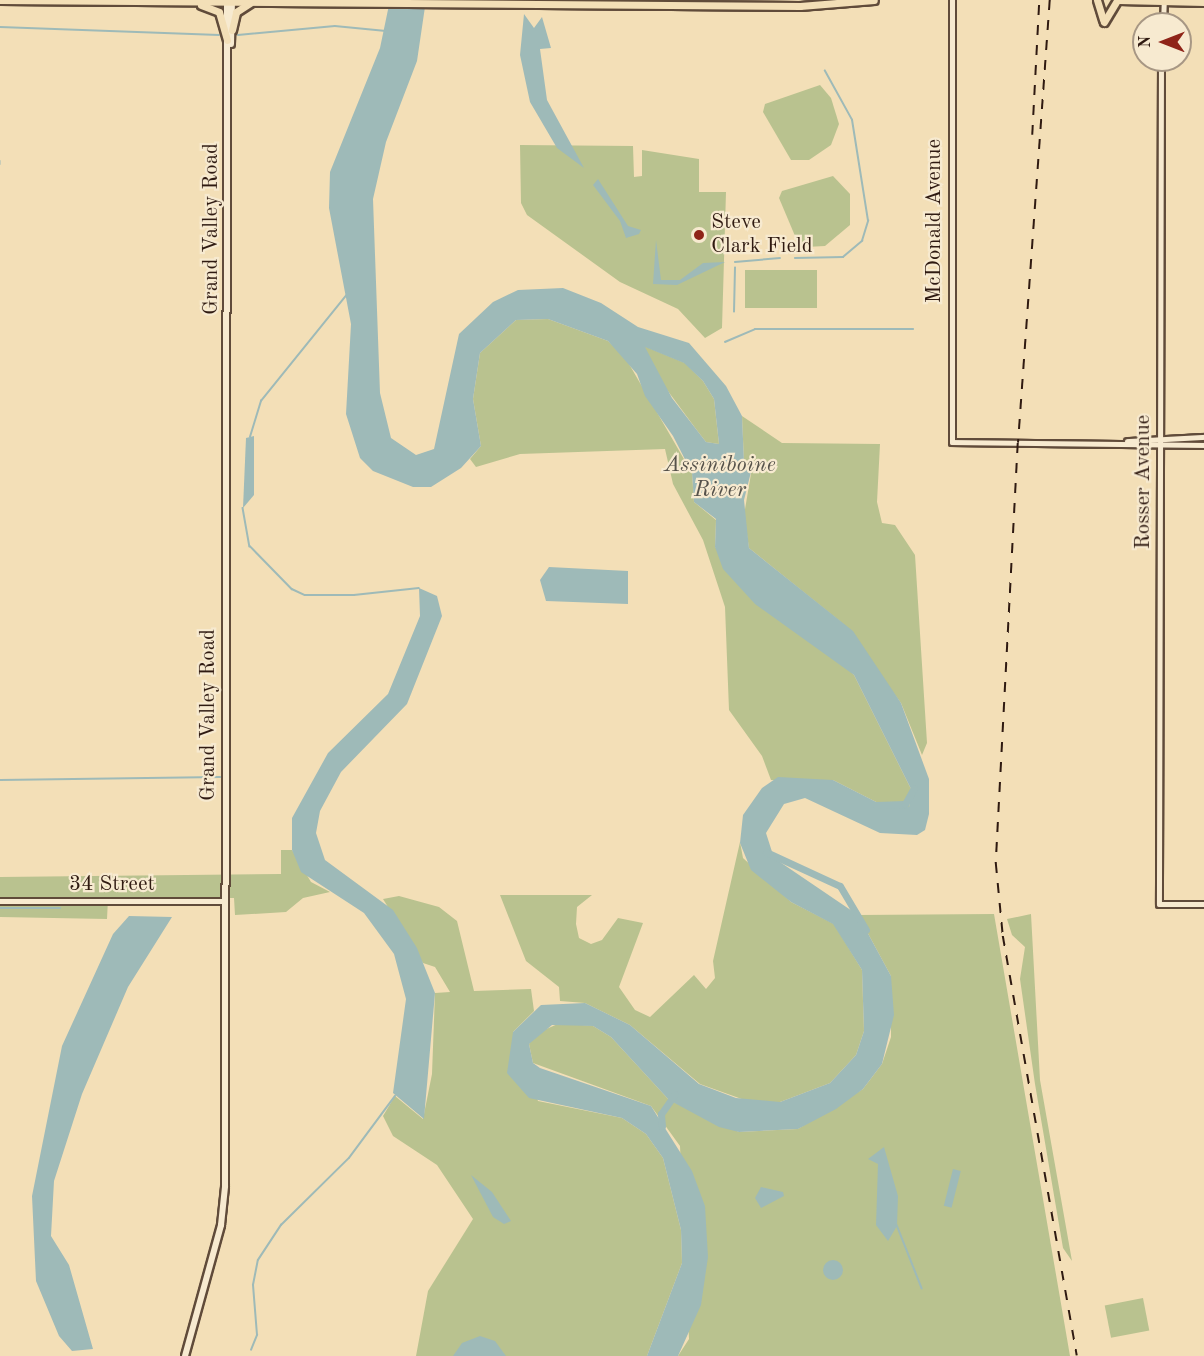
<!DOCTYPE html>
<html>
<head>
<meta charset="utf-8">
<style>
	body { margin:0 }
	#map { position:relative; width:1204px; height:1356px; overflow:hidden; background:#f3dfb7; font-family:"Old Standard TT",serif }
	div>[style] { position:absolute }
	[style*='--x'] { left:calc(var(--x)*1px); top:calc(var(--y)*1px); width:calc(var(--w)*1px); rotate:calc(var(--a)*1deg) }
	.green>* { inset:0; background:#b9c28f; transform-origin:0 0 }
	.water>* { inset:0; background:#9ebab8; transform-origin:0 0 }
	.round { border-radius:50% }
	.stream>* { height:1.5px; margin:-0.75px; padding:0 0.75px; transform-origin:0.75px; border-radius:0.75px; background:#9ebab8 }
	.river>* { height:7px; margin:-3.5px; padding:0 3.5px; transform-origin:3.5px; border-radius:3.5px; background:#9ebab8 }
	.roads { filter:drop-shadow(2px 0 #604b3a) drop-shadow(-2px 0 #604b3a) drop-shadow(0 2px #604b3a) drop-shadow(0 -2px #604b3a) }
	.tertiary>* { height:5px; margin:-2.5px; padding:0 2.5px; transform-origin:2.5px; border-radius:2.5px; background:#f7ead0 }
	.secondary>* { height:6px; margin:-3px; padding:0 3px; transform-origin:3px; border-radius:3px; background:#f7ead0 }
	.primary>* { height:7px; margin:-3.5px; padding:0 3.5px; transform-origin:3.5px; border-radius:3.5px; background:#f3dfb7 }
	.rail>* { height:1.5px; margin-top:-0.75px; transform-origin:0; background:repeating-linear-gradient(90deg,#2f1a11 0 10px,transparent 0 20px) }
	.dots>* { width:16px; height:16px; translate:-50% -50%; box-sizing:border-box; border:3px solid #f7ead0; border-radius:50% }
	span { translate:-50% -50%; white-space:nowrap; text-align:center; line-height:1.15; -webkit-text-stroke:4.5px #f7ead0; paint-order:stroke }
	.street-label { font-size:21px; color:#2f1a11 }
	.poi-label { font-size:21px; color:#2f1a11 }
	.left { translate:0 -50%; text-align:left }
	.water-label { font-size:22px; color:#56524b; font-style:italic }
	.north { position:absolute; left:1132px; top:12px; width:60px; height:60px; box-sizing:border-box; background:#f7ead0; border:2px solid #a79784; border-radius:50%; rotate:270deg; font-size:16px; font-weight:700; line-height:24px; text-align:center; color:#2f1a11 }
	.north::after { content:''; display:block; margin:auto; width:21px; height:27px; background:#8f2418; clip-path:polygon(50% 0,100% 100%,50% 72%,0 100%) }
</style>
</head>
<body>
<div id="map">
	<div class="green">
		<div style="clip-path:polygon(820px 85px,831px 98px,839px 124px,831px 145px,809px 160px,791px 160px,763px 112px,765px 104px)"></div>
		<div style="clip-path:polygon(520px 145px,633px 146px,634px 177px,642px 176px,642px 150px,699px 159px,699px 192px,726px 192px,722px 328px,705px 338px,678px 309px,620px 282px,527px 215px,521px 203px)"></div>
		<div style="clip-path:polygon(833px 176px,850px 194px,850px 225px,825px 246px,806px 247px,798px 243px,779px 198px,782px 191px)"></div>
		<div style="left:745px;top:270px;width:72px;height:38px"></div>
		<div style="clip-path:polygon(548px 319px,608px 341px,625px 357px,692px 473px,694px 502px,716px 520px,715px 547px,854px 675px,911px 789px,909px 807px,888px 808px,833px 780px,771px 780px,762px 756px,729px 710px,725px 607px,703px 540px,673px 484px,665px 449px,520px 454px,476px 467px,470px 459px,481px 446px,473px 399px,480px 353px,516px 320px)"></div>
		<div style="clip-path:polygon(644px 346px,685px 363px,703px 381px,714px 399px,719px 444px,706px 442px,696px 429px,659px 379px)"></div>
		<div style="clip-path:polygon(742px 416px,782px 443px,880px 444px,877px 502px,882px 523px,895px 525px,915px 555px,927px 743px,922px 755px,901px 703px,841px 622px,749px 548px,744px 515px,752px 468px,744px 462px)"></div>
		<div style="clip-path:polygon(740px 842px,743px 858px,791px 902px,834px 924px,862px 970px,864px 1031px,856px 1055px,830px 1083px,780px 1102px,750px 1102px,700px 1084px,630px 1025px,585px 1003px,560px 1001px,559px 987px,526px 961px,500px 895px,592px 895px,577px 907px,576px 924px,579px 938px,591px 944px,602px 940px,618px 918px,643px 923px,619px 987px,635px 1010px,650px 1017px,694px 975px,706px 989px,715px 978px,713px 961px)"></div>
		<div style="clip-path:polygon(281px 850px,292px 850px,311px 882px,330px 892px,303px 898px,286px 912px,235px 915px,234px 898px,108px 899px,107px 919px,0 917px,0 877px,281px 874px)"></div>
		<div style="clip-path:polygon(399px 896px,439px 907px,457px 921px,474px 991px,531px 989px,534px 1011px,513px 1032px,538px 1101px,622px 1118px,646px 1134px,663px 1158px,681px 1230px,682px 1263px,647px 1356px,416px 1356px,428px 1291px,473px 1219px,437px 1165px,393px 1136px,383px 1116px,395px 1096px,423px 1119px,432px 1074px,435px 993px,450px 992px,435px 967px,423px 963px,383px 899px)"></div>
		<div style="clip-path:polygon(994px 914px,1070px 1356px,678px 1356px,689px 1339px,680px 1146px,651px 1106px,533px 1063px,529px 1044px,535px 1034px,560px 1023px,593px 1026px,611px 1037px,669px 1100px,739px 1132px,798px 1129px,863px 1089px,882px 1064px,891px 1037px,891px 976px,858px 915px)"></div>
		<div style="clip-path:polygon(1031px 914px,1040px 1080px,1072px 1261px,1063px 1248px,1035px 1084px,1020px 979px,1025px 947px,1012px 935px,1007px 919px)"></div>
		<div style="left:1143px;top:1298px;width:33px;height:39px;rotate:79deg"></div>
	</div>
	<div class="water">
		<div style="clip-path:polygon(evenodd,390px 0,426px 0,417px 61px,386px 142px,373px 199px,380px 393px,391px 438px,416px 455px,434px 449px,459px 334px,493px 302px,518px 290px,563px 288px,601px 303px,638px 327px,689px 343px,726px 386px,742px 416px,744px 462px,752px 468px,744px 500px,749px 548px,853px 631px,901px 703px,929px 779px,929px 814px,925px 830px,917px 835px,880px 833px,805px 798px,784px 804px,766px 833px,774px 858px,858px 915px,891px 976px,894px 1015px,882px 1064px,863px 1089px,836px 1109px,798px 1129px,739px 1132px,719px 1127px,669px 1100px,611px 1037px,593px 1026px,552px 1025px,529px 1044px,533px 1063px,540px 1068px,651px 1106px,692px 1171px,705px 1206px,708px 1257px,701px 1305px,678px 1356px,647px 1356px,682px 1263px,681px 1230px,663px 1158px,646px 1134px,622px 1118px,529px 1098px,507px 1073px,513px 1032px,541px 1005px,585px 1003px,630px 1025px,699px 1084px,736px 1098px,780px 1102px,830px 1083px,856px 1055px,864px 1031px,862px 970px,833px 924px,791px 902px,751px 870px,740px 843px,743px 815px,762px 788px,778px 777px,833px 780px,888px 808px,909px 807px,911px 789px,854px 675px,755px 604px,723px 569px,715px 547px,716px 519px,694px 502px,692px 473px,673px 436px,645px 396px,637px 374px,608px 341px,548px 319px,516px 320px,480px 353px,473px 399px,481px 446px,461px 468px,431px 487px,413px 487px,373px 471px,360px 458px,346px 414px,351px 324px,329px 208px,330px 172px,380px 48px,390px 0,645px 347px,684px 363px,703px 381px,714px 399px,719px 444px,706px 442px,672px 398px,645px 347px)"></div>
		<div style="clip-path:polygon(524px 14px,534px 28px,542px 17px,551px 48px,540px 49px,547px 100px,584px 168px,557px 148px,530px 102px,520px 55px)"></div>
		<div style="clip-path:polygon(598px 179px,628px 226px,641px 230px,639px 234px,626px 238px,620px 221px,593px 185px)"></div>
		<div style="clip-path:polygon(656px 240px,661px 280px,680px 280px,703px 263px,725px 262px,677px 285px,653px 284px)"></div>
		<div style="clip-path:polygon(254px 436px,254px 495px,243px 508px,246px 438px)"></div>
		<div style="clip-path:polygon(549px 567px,628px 571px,628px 604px,546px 601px,540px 580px)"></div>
		<div style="clip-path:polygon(419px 588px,437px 596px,442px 616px,407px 704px,341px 772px,320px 811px,316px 833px,325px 860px,393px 910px,417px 948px,435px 993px,424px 1119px,393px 1093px,406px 999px,394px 954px,364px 913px,301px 872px,292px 850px,292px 818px,328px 753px,388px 694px,420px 616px)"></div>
		<div style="clip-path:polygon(129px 916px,172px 917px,128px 987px,82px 1094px,54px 1181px,51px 1236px,69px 1265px,93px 1349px,72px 1351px,59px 1336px,36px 1281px,32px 1196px,62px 1046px,113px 934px)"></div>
		<div style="clip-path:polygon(884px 1147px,898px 1196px,897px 1226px,888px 1241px,876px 1225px,878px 1164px,868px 1159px)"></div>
		<div style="left:953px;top:1169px;width:8px;height:38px;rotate:14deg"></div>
		<div style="clip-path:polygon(471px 1175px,492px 1192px,511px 1221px,504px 1224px,493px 1217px)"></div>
		<div style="clip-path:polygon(761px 1187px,783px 1192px,784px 1196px,761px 1208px,755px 1198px)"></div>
		<div class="round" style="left:823px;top:1260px;width:20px;height:20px"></div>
		<div style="clip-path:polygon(480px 1336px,495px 1341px,506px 1356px,453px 1356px,462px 1343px)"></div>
	</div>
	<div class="stream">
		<div style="--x:0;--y:27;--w:219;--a:2.1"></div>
		<div style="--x:238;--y:35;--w:97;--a:-5.3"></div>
		<div style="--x:335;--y:26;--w:51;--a:5.6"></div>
		<div style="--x:0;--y:161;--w:3;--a:90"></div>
		<div style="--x:795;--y:258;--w:48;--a:-1.2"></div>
		<div style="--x:843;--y:257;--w:25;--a:-40"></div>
		<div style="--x:862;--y:241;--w:21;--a:-73"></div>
		<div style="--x:868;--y:221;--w:102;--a:-99"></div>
		<div style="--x:852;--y:120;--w:56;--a:-118.9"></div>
		<div style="--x:735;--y:262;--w:45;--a:-5.1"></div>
		<div style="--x:734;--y:312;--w:44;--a:-88.7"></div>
		<div style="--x:725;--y:342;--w:33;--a:-23"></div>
		<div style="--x:755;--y:329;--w:158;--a:0"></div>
		<div style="--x:250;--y:437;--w:38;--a:-73"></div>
		<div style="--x:261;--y:401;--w:140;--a:-51.1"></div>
		<div style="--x:243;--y:508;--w:39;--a:80"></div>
		<div style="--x:250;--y:546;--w:60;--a:45.7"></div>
		<div style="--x:292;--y:589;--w:14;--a:25"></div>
		<div style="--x:305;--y:595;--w:49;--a:0"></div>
		<div style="--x:354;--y:595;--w:65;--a:-6.1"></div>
		<div style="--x:0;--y:780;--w:220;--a:-0.8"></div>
		<div style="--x:0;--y:908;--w:60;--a:0"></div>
		<div style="--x:897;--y:1225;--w:68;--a:68.4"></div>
		<div style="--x:251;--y:1350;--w:16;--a:-68"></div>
		<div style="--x:257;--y:1335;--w:50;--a:-94.6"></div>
		<div style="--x:253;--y:1285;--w:25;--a:-79"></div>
		<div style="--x:258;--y:1260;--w:42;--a:-56.7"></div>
		<div style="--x:281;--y:1225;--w:95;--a:-44.6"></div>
		<div style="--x:349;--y:1158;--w:77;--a:-53.4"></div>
	</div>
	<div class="river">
		<div style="--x:876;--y:805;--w:29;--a:-2"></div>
		<div style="--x:905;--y:804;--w:18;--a:-61"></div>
		<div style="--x:766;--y:852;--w:81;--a:24.7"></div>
		<div style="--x:840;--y:886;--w:51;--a:59.4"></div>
		<div style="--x:662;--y:1126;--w:12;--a:-95"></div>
		<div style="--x:661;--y:1114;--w:24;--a:-55"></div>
	</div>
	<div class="roads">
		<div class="tertiary">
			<div style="--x:952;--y:0;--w:442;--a:90"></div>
			<div style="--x:952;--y:442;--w:252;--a:0.7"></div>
			<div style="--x:1163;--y:24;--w:24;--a:-88"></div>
			<div style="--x:1161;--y:60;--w:844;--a:90.14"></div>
			<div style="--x:1159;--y:904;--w:45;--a:0"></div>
			<div style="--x:1127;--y:441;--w:77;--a:-3"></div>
			<div style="--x:0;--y:901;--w:225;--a:0"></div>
		</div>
		<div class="secondary">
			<div style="--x:231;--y:44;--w:44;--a:-88.7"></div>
			<div style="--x:185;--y:1356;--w:136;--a:-74.6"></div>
			<div style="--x:221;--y:1225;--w:39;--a:-84"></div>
			<div style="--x:225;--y:1186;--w:1186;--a:-89.9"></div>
		</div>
		<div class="primary">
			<div style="--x:0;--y:0;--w:800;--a:0.43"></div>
			<div style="--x:800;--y:6;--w:74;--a:-4.6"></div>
			<div style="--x:1097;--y:0;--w:21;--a:73"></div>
			<div style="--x:1119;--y:0;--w:85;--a:1.3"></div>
			<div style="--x:201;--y:5;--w:19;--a:21"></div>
			<div style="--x:219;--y:12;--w:29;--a:74"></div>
			<div style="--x:1104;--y:22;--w:26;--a:-59"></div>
			<div style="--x:232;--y:30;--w:18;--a:-77"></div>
			<div style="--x:236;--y:12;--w:17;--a:-33"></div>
		</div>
	</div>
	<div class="rail">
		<div style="--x:1050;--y:0;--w:444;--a:94.1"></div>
		<div style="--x:1018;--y:443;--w:421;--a:93"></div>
		<div style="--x:996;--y:863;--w:73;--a:84.5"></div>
		<div style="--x:1003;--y:936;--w:426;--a:80"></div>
		<div style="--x:1032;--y:135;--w:135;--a:-87"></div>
	</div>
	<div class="dots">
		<div style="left:699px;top:235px;background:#8f2418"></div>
	</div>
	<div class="street-label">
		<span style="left:935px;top:221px;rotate:-90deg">McDonald Avenue</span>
		<span style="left:212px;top:229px;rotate:-90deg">Grand Valley Road</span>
		<span style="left:1144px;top:482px;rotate:-90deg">Rosser Avenue</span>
		<span style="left:209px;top:715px;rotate:-90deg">Grand Valley Road</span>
		<span style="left:112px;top:885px">34 Street</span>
	</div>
	<div class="poi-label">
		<span class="left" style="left:711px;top:235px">Steve<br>Clark Field</span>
	</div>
	<div class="water-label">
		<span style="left:720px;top:478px">Assiniboine<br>River</span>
	</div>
	<div class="north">N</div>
</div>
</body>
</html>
